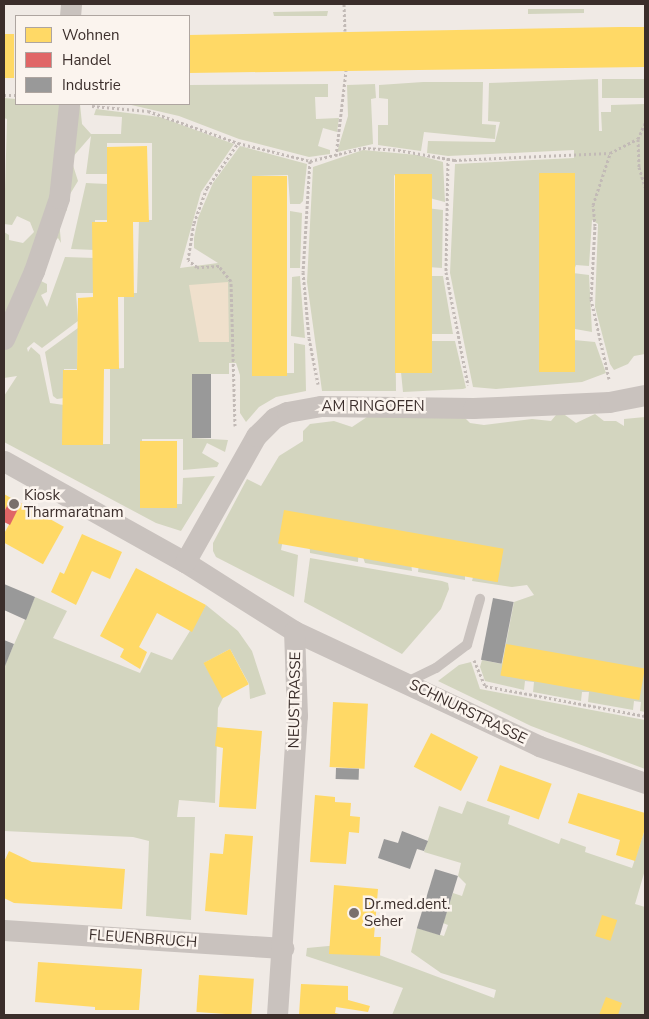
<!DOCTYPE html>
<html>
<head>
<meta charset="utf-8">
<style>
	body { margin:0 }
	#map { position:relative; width:649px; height:1019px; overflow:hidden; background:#f0eae5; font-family:"Nunito Sans",sans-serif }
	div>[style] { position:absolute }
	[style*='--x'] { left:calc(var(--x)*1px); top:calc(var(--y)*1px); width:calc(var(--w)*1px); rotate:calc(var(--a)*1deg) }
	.green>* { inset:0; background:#d3d5bf; transform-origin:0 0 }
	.sand>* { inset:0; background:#efe0cc }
	.homes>* { inset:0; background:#ffd966; transform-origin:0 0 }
	.shops>* { inset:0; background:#e06666 }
	.industry>* { inset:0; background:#999; transform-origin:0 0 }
	.path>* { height:3px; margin-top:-1.5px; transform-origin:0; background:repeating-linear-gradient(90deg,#c2bab6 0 2.5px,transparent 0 5px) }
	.service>* { height:10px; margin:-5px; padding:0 5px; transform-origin:5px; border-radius:5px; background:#c9c2be }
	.minor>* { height:21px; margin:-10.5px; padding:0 10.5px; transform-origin:10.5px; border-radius:10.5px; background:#c9c2be }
	.dots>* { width:14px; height:14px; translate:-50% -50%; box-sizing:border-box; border:2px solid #fbf4ee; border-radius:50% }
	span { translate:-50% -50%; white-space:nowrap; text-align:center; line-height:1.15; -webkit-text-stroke:5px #fbf4ee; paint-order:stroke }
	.street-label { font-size:15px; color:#3b2e2b }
	.poi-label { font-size:15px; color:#3b2e2b }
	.left { translate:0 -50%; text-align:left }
	.frame { position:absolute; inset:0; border:5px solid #3b2e2b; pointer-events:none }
	.legend { position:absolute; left:15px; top:15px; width:175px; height:90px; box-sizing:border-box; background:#fbf4ee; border:1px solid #aea5a0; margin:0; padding:6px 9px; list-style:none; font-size:15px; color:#3b2e2b }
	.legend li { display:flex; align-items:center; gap:10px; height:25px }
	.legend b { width:25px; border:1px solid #aea5a0 }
</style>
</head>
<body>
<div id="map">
	<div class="green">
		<div style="clip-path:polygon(528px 9px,584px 9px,584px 13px,528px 14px)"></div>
		<div style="clip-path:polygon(328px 11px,327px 16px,274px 16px,273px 12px)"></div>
		<div style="clip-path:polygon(598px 79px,599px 131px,602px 131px,601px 112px,611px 112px,611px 105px,645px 104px,645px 354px,634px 356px,628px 364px,614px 370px,610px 364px,595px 307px,598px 224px,592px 220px,589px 266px,576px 265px,573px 273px,589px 275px,592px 332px,575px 329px,574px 340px,595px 342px,606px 373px,582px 382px,496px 389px,473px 387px,450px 273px,455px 164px,574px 158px,574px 150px,448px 156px,427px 153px,428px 141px,495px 142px,500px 122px,488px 121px,489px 83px)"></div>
		<div style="left:645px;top:79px;width:19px;height:43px;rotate:90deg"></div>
		<div style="clip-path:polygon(423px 82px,483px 82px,482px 124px,496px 125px,495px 139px,424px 132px,421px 151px,378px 145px,378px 125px,388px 125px,388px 99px,379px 98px,379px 85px)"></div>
		<div style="clip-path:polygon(328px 84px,328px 97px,315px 97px,316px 119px,339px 118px,337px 132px,323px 128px,318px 146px,330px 150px,330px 154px,309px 157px,239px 139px,179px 116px,127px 104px,189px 104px,189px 85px)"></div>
		<div style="clip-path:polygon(375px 84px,376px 98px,371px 99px,373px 144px,337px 152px,348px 116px,347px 85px)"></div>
		<div style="clip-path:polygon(evenodd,4px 98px,16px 99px,16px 104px,80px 104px,82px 124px,91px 134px,121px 134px,122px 117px,94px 115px,96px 109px,160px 117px,234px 144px,201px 192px,180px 268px,218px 263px,194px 248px,194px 238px,198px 218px,213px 183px,240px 146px,307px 164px,303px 201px,300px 204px,290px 204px,288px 175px,252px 176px,253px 373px,294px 373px,294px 343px,305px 345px,306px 391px,276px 397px,259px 407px,246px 422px,240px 413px,240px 375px,236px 363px,229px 363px,229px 374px,192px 374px,193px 438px,228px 440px,225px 452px,207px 443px,202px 453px,219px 463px,217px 467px,183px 470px,183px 439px,142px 439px,142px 504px,182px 504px,183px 478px,215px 476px,181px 531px,156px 523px,4px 442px,4px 396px,17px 376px,4px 378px,4px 232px,9px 235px,9px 240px,23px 243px,34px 232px,30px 222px,17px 216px,12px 225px,4px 224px,7px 119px,4px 118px,4px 98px,91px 136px,86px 174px,107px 174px,107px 143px,152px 143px,152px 220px,139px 220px,137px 293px,124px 293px,124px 368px,110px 369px,110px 444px,64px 444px,64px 405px,50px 403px,40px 355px,31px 347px,28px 352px,27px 348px,34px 342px,42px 348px,78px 321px,76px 293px,94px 293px,95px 258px,65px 257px,47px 307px,41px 295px,47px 292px,47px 284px,37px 279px,53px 243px,58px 238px,61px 243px,59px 219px,67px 210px,67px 199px,78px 181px,71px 159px,91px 136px)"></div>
		<div style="clip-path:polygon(363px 150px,417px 155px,443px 162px,445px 202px,433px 199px,394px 175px,396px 391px,322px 391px,307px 282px,313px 167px)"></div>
		<div style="clip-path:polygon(86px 183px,107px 184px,107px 220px,95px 220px,95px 250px,71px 249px)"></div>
		<div style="clip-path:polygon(426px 208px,443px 210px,442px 268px,428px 267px,430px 276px,443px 276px,453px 334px,428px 334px,427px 341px,455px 341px,466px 388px,463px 389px,403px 392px,401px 372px)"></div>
		<div style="clip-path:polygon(290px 211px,302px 213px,300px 268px,290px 268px)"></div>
		<div style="clip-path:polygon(300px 276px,302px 302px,305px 338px,291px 336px,292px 277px)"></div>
		<div style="clip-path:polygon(78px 328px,77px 369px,64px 369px,64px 398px,57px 399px,53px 396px,45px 352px)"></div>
		<div style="clip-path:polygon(595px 414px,604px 421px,616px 421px,624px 426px,624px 419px,645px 417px,645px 712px,640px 711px,641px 702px,634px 701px,633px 710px,588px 702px,589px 692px,582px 692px,581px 701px,533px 692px,534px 682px,525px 681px,524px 690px,485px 681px,480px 667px,482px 660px,502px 664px,514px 602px,534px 595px,527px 585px,512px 587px,472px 581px,474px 573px,465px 572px,465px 580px,418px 572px,419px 564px,411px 562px,412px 571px,365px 563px,359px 545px,358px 562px,310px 553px,309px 534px,285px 529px,281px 550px,298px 555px,294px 597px,216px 557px,213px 551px,213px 543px,247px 479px,261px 486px,279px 456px,303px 441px,303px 431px,310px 424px,334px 421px,352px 427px,370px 415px,462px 415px,470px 423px,484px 425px,532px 419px,551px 421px,556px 415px,565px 415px,576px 423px)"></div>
		<div style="clip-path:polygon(310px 558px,442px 581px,448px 583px,449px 589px,441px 609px,402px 654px,304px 602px)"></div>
		<div style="clip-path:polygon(35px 597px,67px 611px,53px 638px,140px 673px,151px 652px,172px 660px,206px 605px,238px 631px,252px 651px,266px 694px,250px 699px,249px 684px,230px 649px,204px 663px,223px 698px,218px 708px,215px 803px,179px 800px,177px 817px,195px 817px,191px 920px,146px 916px,149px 841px,133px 837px,4px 831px,4px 667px)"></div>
		<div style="clip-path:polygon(471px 662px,480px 689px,645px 720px,645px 769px,531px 726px,438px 681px,459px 665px)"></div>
		<div style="clip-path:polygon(467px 801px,510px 816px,508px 824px,559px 844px,561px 838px,586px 847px,585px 852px,632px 868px,645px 829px,645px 870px,635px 904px,645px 907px,645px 1015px,392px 1015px,403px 988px,306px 956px,307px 948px,350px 944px,494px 998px,496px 990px,441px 973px,411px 952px,417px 928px,444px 936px,448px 925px,443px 923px,453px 893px,462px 896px,466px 884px,458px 876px,461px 863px,424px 852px,439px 806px,462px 814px)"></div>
	</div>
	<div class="sand">
		<div style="clip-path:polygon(228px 282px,229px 342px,199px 342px,189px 285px)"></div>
	</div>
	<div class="homes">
		<div style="clip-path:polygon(620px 27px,645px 27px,645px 67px,189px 73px,189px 35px)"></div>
		<div style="left:4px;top:34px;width:10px;height:44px"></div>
		<div style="clip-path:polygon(147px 146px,149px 222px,133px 222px,134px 297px,118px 297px,119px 369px,104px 369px,103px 445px,62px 445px,63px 370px,77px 370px,78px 298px,93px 297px,92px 222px,107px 222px,107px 147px)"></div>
		<div style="left:539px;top:173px;width:36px;height:199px"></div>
		<div style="left:395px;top:174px;width:37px;height:199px"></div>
		<div style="left:252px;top:176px;width:35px;height:200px"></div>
		<div style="left:140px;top:441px;width:37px;height:67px"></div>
		<div style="clip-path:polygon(4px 494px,11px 498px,4px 512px)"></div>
		<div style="left:21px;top:503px;width:49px;height:43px;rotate:29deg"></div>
		<div style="left:284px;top:510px;width:223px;height:34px;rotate:10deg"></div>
		<div style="clip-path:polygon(82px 534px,122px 552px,110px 579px,92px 571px,76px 605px,51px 592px,60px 572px,64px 574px)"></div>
		<div style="clip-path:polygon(136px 568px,206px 605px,192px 632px,157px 613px,139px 647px,147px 652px,140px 669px,120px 657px,124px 649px,100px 636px)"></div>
		<div style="left:506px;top:644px;width:141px;height:32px;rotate:10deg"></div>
		<div style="left:230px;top:649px;width:40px;height:30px;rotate:62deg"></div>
		<div style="left:333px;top:702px;width:35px;height:65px;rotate:3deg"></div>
		<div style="clip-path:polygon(217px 727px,262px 731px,256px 809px,219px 807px,223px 748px,215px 746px)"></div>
		<div style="left:431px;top:733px;width:53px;height:38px;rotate:27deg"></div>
		<div style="left:500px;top:765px;width:55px;height:38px;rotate:20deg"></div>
		<div style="clip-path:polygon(578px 793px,645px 813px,645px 829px,635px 861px,616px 855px,620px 840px,568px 823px)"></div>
		<div style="clip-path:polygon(315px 795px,335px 797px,335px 802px,351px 803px,350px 816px,360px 817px,359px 833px,349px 832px,346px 864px,310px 862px)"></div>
		<div style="clip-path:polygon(225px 834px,253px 836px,247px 915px,205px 911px,210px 853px,223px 854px)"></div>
		<div style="clip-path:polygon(9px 851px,32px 862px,125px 869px,122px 909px,14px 903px,4px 898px,4px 862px)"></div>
		<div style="clip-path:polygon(334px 885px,378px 889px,374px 937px,381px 937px,380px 956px,329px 954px)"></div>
		<div style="left:602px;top:915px;width:16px;height:22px;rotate:18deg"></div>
		<div style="clip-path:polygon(38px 962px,142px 969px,139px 1010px,95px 1010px,95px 1007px,35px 1002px)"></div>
		<div style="left:199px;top:975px;width:55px;height:37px;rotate:4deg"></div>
		<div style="clip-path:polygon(301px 984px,348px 986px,348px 1000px,370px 1006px,368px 1012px,336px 1007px,335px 1013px,343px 1015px,299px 1015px)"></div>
		<div style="clip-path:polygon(606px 997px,622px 1003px,618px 1015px,599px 1015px)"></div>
	</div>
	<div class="shops">
		<div style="clip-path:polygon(11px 498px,21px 503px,10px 525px,4px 522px,4px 512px)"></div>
	</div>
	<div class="industry">
		<div style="left:192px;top:374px;width:19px;height:64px"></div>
		<div style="clip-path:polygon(4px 584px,35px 597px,26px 620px,4px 610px)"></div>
		<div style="left:493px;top:598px;width:21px;height:63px;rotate:11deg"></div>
		<div style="clip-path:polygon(4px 640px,14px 644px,5px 666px,4px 665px)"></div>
		<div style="left:336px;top:768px;width:23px;height:11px;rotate:2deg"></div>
		<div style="clip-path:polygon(402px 831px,428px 841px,424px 851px,417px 849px,410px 869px,378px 858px,384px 839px,398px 843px)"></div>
		<div style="left:435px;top:869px;width:24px;height:62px;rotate:17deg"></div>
	</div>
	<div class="path">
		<div style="--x:344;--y:4;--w:27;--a:88"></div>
		<div style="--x:4;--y:95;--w:12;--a:0"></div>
		<div style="--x:92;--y:106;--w:56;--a:5.1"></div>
		<div style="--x:148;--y:111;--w:96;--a:19.6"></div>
		<div style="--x:238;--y:143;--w:74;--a:14"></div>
		<div style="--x:310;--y:161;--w:55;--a:-13.8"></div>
		<div style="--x:363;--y:148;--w:35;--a:3"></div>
		<div style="--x:398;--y:150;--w:57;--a:10.1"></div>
		<div style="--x:454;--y:160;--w:156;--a:-2.6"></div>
		<div style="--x:610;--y:153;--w:31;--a:-27"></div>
		<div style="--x:645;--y:123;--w:17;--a:114"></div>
		<div style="--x:638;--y:139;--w:28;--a:88"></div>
		<div style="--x:639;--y:167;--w:21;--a:73"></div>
		<div style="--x:336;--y:156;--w:86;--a:-83.3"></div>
		<div style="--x:448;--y:158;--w:114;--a:91"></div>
		<div style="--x:446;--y:272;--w:115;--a:79"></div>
		<div style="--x:310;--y:161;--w:111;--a:93.6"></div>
		<div style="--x:303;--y:272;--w:66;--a:84.8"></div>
		<div style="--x:309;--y:338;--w:47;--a:78.9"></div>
		<div style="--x:609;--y:379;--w:82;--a:-102.7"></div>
		<div style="--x:591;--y:299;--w:73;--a:-86.9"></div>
		<div style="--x:595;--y:226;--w:21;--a:-95"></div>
		<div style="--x:593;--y:205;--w:54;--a:-71.6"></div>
		<div style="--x:235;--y:426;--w:145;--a:-91.6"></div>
		<div style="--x:231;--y:281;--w:19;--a:-129"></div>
		<div style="--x:219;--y:266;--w:22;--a:177"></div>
		<div style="--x:197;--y:267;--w:11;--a:-142"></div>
		<div style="--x:188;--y:260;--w:37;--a:-81"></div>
		<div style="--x:194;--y:223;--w:37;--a:-70"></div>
		<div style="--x:207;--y:188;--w:55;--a:-55.4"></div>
		<div style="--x:474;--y:660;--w:28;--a:67"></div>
		<div style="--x:485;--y:686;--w:163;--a:10.6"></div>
	</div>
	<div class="service">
		<div style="--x:407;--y:682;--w:32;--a:-26"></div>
		<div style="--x:436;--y:668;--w:39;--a:-37"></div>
		<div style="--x:467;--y:645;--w:48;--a:-74.2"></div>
	</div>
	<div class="minor">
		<div style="--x:70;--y:16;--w:12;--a:-85"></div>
		<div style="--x:4;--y:339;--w:74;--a:-66.2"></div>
		<div style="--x:34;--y:271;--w:77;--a:-71.1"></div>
		<div style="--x:59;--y:198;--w:95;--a:-83.9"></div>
		<div style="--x:4;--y:461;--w:207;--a:29.2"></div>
		<div style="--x:185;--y:562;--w:129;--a:32.3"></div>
		<div style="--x:294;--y:631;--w:271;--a:25.1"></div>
		<div style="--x:539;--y:746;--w:112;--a:19.2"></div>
		<div style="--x:185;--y:562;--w:145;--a:-60.6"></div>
		<div style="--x:256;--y:436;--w:25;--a:-45"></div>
		<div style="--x:274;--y:418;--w:14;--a:-25"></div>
		<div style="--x:287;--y:412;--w:35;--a:-10"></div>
		<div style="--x:321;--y:406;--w:152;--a:0.8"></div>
		<div style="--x:473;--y:408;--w:136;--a:-2.5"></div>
		<div style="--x:609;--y:402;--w:36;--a:-11"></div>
		<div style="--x:4;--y:930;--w:280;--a:3.7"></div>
		<div style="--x:277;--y:1015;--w:300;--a:-86.2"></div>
		<div style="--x:297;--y:716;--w:85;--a:-92"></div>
	</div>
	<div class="dots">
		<div style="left:14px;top:504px;background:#7a706c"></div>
		<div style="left:354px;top:913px;background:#7a706c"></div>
	</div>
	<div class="street-label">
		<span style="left:373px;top:407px">AM RINGOFEN</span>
		<span style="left:295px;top:700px;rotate:-89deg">NEUSTRASSE</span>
		<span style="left:468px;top:712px;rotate:26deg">SCHNURSTRASSE</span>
		<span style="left:143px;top:939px;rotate:4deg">FLEUENBRUCH</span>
	</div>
	<div class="poi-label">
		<span class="left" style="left:24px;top:504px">Kiosk<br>Tharmaratnam</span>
		<span class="left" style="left:364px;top:913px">Dr.med.dent.<br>Seher</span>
	</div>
	<div class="frame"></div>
	<ul class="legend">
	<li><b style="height:14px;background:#ffd966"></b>Wohnen</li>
	<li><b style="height:14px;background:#e06666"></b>Handel</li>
	<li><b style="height:14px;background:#999"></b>Industrie</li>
	</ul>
</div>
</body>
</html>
